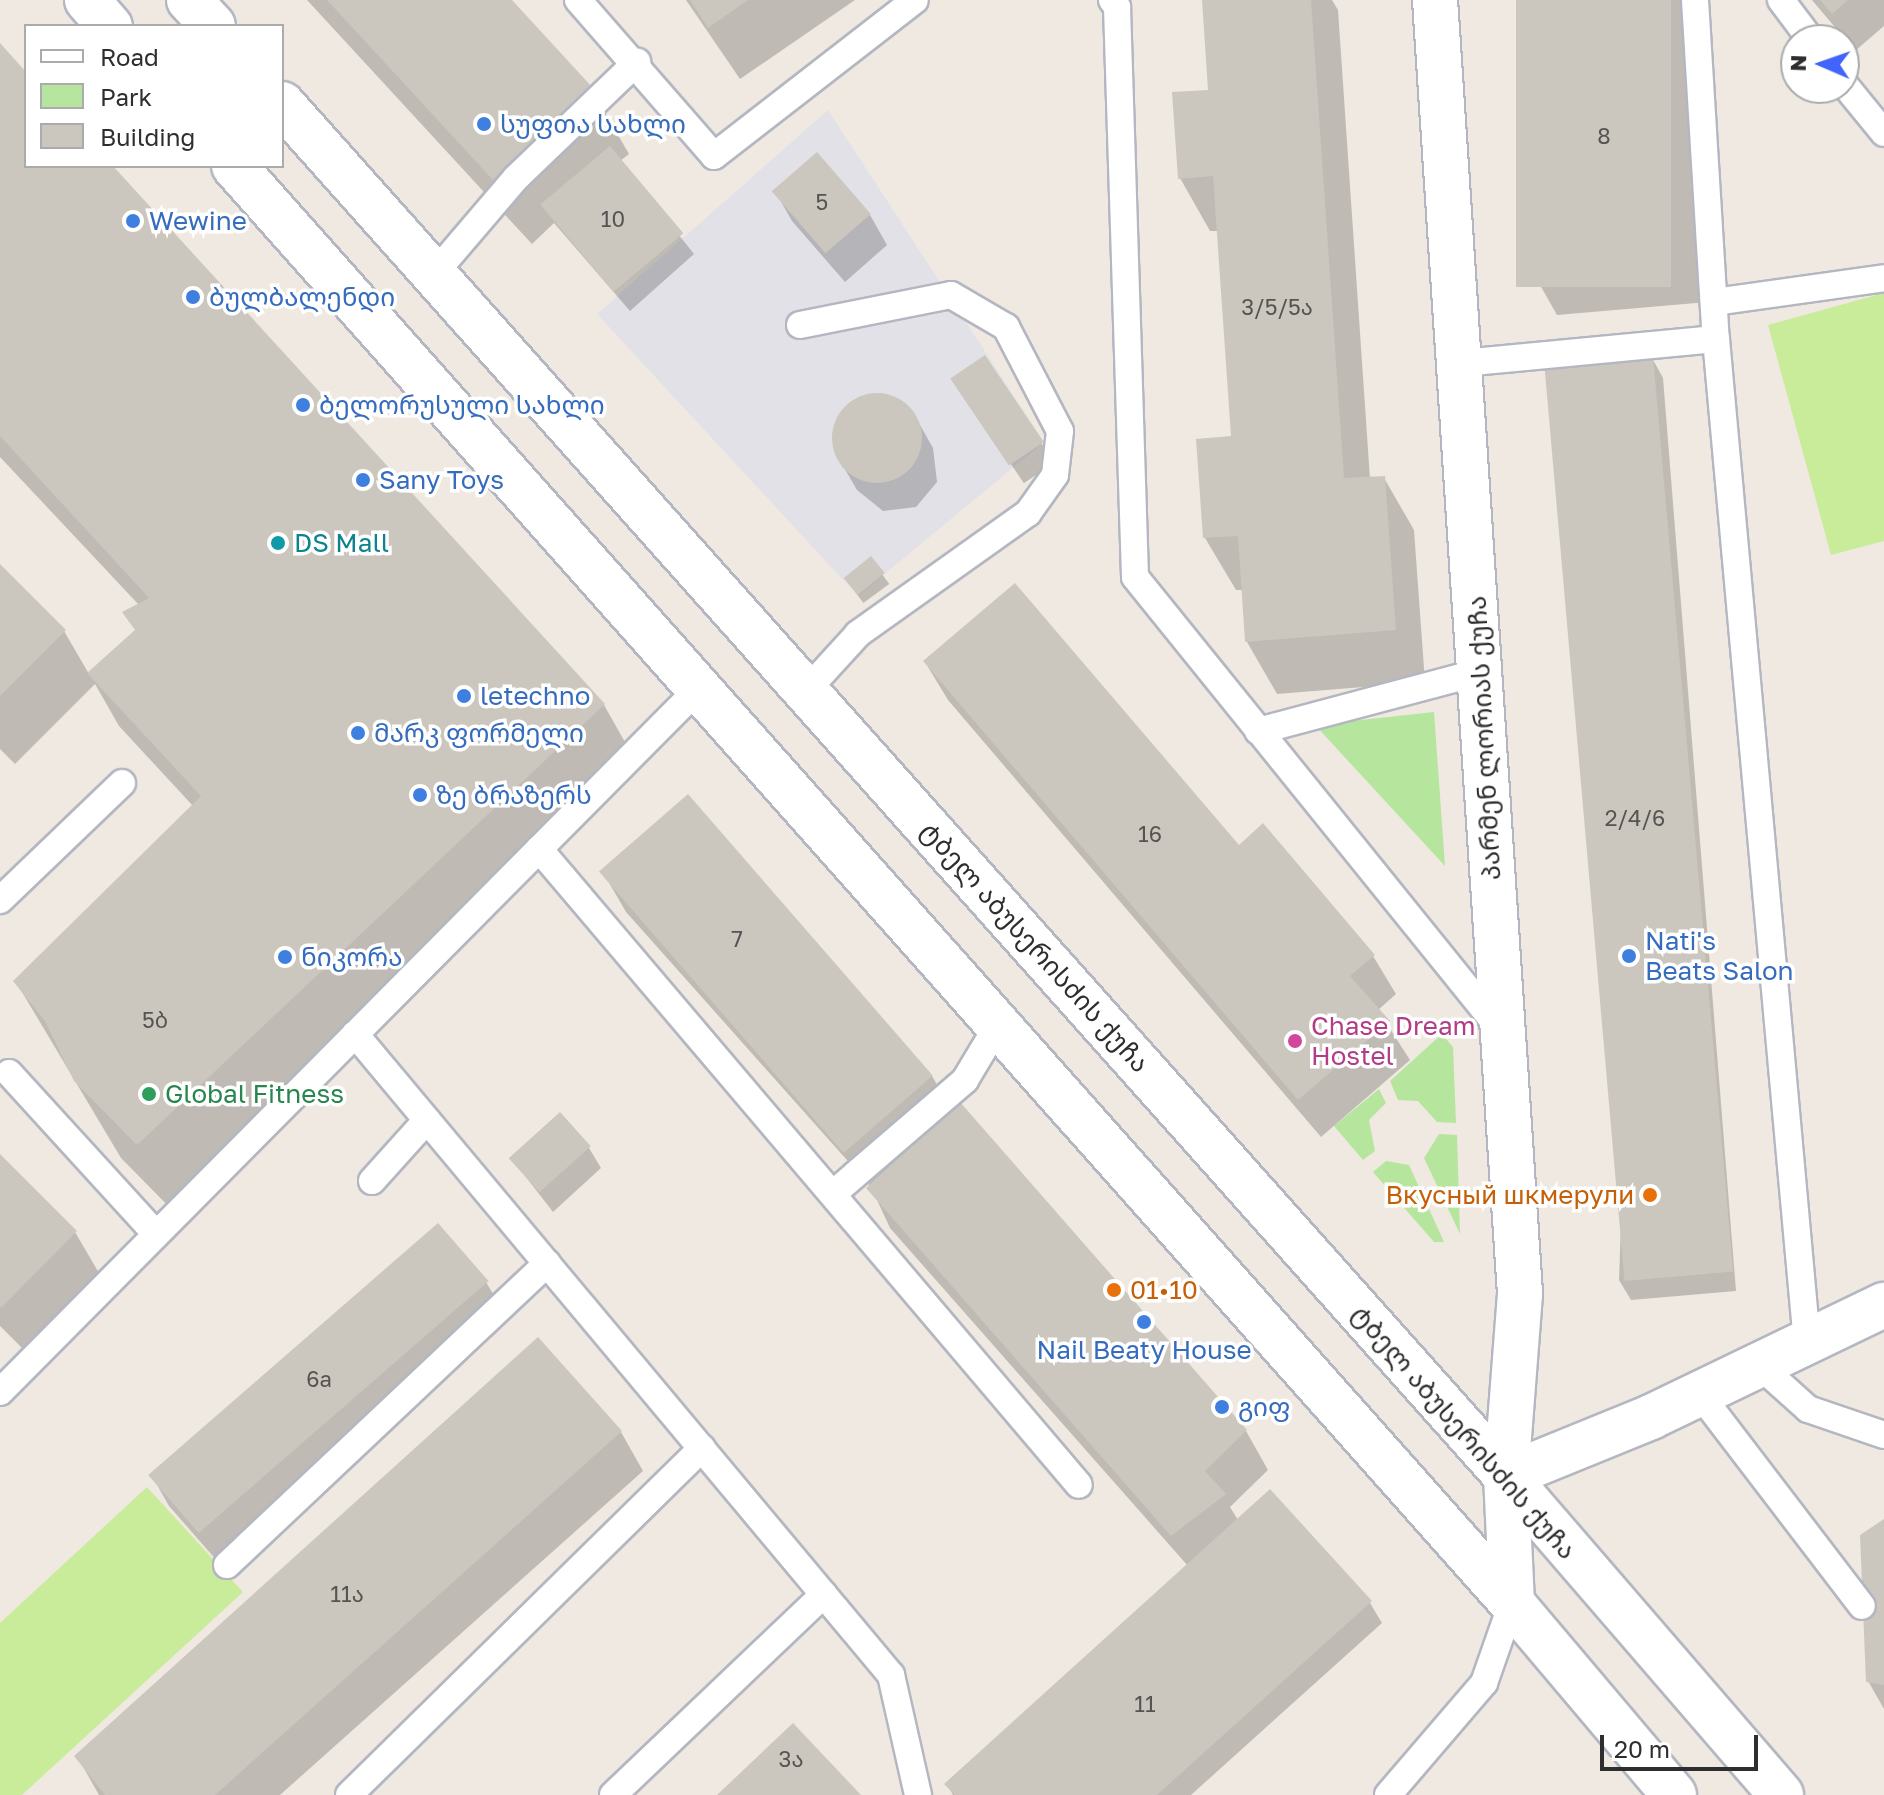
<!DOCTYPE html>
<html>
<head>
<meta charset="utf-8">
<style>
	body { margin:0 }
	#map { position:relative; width:1884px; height:1795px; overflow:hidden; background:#efe9e1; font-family:"Golos Text","Noto Sans Georgian",sans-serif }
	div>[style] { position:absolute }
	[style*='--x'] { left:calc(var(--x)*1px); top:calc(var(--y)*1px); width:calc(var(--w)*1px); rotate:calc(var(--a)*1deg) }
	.industrial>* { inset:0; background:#e3e1e8 }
	.green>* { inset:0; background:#b6e59e }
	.pitch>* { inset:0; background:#c9ec9a }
	.shadow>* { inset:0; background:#0003; transform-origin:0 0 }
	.building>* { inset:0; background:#cbc7bf; transform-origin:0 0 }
	.round { border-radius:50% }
	.roads { filter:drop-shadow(2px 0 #b4b7c1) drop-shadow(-2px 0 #b4b7c1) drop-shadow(0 2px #b4b7c1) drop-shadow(0 -2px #b4b7c1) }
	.lane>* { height:26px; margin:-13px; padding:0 13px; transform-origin:13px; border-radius:13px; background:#fff }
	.street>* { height:44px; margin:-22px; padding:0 22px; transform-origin:22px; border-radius:22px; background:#fff }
	.secondary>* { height:44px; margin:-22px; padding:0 22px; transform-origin:22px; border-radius:22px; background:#fff }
	.dots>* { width:22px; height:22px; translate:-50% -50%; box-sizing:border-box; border:4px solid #fff; border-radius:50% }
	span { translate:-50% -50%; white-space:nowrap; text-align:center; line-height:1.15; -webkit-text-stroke:7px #fff; paint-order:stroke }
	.number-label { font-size:22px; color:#555452 }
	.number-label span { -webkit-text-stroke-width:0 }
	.shop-label { font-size:26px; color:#366cbe }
	.left { translate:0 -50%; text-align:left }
	.culture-label { font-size:26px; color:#0d838f }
	.street-label { font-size:26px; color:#2e2e2e }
	.hotel-label { font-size:26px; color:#b23c85 }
	.leisure-label { font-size:26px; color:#27864d }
	.food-label { font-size:26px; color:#c56008 }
	.right { translate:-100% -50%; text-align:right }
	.legend { position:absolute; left:24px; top:24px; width:260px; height:144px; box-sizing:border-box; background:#fff; border:2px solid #ababab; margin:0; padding:10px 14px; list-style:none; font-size:24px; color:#2e2e2e }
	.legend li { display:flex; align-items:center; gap:16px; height:40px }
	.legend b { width:40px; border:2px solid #ababab }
	.north { position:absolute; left:1780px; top:24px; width:80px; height:80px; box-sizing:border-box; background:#fff; border:2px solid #ababab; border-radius:50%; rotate:272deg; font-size:22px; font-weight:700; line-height:32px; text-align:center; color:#2e2e2e }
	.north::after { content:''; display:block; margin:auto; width:28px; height:36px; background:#4264fb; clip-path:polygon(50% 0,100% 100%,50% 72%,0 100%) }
	.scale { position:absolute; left:1600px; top:1735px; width:158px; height:36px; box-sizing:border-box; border:4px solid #2e2e2e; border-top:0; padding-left:10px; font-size:24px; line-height:28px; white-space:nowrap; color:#2e2e2e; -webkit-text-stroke:6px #fff; paint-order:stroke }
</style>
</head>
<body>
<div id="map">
	<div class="industrial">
		<div style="clip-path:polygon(828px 110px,1044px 442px,858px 596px,597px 314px)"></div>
	</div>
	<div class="green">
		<div style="clip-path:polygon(1434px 712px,1445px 866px,1315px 725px)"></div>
		<div style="clip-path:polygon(1442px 1034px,1453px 1047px,1456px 1123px,1437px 1122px,1418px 1101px,1398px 1100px,1390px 1081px)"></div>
		<div style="clip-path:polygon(1379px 1089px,1386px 1103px,1369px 1120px,1375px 1151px,1363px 1160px,1334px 1126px)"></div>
		<div style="clip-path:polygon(1439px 1134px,1457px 1135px,1460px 1234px,1424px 1158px)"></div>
		<div style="clip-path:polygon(1386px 1161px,1409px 1165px,1444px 1242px,1434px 1242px,1373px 1172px)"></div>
	</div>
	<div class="pitch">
		<div style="clip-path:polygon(1884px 293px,1884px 541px,1831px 555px,1768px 325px)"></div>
		<div style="clip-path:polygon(147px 1487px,243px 1592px,22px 1795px,0 1795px,0 1623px)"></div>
	</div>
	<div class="shadow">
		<div style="clip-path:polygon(307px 0,509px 0,591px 88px,629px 154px,620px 161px,694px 254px,630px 311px,554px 223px,532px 244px)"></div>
		<div style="clip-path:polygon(686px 0,855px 0,740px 79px)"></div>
		<div style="clip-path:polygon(1204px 0,1332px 0,1338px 10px,1370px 479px,1384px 478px,1414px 530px,1425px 682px,1277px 694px,1247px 642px,1243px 590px,1236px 590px,1205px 538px,1233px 438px,1219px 231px,1210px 231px,1180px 178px,1210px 92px)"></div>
		<div style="clip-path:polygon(1518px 0,1685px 0,1708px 302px,1557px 315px,1540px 285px)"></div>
		<div style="clip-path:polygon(1812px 0,1884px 0,1884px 26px,1855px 51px)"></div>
		<div style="clip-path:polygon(0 46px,26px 75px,26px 166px,110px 166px,604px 705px,634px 758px,297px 1072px,311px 1096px,182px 1220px,121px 1158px,16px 982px,193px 806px,119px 726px,95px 684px,15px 764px,0 749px,0 567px,64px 631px,89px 674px,136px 632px,139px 605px,0 457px)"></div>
		<div style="clip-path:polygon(817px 155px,870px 215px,887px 245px,845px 282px,792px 221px,775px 191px)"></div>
		<div style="left:984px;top:358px;width:126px;height:37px;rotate:56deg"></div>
		<div style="clip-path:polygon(1652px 358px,1663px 378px,1736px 1291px,1631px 1300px,1619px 1280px)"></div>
		<div style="clip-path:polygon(890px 396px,916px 418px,933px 448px,937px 482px,916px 507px,883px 511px,857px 490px,839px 459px,836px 425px,857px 400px)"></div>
		<div style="left:871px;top:559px;width:31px;height:32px;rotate:54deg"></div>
		<div style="clip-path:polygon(925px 662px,1238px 847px,1373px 956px,1396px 994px,1378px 1010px,1410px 1060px,1321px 1137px,948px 700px)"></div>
		<div style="clip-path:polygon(604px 874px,932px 1076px,953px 1112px,960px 1105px,1246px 1431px,1268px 1470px,1230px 1507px,1238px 1520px,1270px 1491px,1370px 1603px,1382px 1623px,1191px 1795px,953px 1795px,947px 1784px,1188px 1566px,890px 1228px,871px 1187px,626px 912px)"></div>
		<div style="clip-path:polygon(589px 1148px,601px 1168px,553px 1212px,512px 1159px)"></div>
		<div style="clip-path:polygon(0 1157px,75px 1232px,106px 1285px,33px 1359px,0 1326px)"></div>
		<div style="clip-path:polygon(438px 1226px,486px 1282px,504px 1312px,219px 1563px,169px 1506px,152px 1476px)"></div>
		<div style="clip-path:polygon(621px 1432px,643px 1471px,280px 1795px,99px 1795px,77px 1756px)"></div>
		<div style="clip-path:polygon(1884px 1522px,1884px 1709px,1868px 1681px)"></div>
	</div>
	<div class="building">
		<div style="clip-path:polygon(327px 0,512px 0,592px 87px,493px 180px)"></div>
		<div style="clip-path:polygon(690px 0,748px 0,708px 28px)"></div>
		<div style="clip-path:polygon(1202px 0,1311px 0,1344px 478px,1385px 476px,1396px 630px,1245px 642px,1238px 536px,1203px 538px,1196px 439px,1231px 436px,1213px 176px,1178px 179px,1172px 92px,1208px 90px)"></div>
		<div style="left:1516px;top:0;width:155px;height:287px"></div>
		<div style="clip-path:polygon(1820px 0,1848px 0,1832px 14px)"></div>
		<div style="clip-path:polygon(0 43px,26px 72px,26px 166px,113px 166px,605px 704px,137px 1145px,74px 1081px,45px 1021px,13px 981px,201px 796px,87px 673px,135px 630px,122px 612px,149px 598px,0 436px)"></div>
		<div style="left:610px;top:146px;width:114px;height:91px;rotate:50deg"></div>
		<div style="left:817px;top:152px;width:82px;height:60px;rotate:49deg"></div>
		<div style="left:985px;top:355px;width:105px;height:42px;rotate:56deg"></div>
		<div style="left:1653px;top:356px;width:919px;height:109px;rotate:85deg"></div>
		<div class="round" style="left:832px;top:393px;width:90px;height:90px"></div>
		<div style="left:871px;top:556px;width:22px;height:35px;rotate:51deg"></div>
		<div style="clip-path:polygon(0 564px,66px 630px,0 696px)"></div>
		<div style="clip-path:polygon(1015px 583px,1239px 845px,1263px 823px,1375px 955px,1350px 976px,1390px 1021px,1298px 1100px,923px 661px)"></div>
		<div style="left:688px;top:794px;width:373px;height:118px;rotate:49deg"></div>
		<div style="clip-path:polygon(960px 1102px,1247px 1430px,1205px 1471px,1226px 1494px,1171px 1536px,866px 1188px)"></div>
		<div style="left:560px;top:1112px;width:46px;height:69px;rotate:48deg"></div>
		<div style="clip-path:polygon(0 1154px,77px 1231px,2px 1307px,0 1306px)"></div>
		<div style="left:438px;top:1223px;width:77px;height:384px;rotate:49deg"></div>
		<div style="clip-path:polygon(538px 1337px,622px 1431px,215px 1795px,105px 1795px,74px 1756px)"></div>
		<div style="clip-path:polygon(1270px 1489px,1372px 1601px,1157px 1795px,955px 1795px,944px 1784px)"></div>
		<div style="clip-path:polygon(1884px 1519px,1884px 1685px,1866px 1682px,1860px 1535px)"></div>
		<div style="clip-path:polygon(793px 1723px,861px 1795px,717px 1795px)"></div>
	</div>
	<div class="roads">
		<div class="lane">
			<div style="--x:578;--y:0;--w:207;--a:48.9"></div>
			<div style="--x:714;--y:156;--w:254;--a:-37.8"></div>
			<div style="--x:1112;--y:0;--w:9;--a:54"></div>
			<div style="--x:1117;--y:7;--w:570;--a:88.19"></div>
			<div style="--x:1135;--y:577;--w:581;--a:51.08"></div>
			<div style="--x:1695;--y:0;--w:340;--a:86.5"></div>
			<div style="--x:1716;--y:339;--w:1007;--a:84.82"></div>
			<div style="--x:1781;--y:0;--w:50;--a:53.1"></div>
			<div style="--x:1844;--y:84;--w:63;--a:50.8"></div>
			<div style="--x:434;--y:274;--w:126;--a:-49.5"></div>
			<div style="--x:516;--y:178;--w:168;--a:-43.8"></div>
			<div style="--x:1714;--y:302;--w:172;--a:-8"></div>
			<div style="--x:800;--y:325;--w:154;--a:-11.2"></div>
			<div style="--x:951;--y:295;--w:64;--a:30.2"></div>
			<div style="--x:1006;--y:327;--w:117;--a:62.6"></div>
			<div style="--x:1060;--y:431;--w:44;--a:96.5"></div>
			<div style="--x:1055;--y:475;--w:47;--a:125.4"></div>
			<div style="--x:1028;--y:513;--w:209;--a:144.6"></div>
			<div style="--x:858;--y:634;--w:77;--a:132.4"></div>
			<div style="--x:1462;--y:363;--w:255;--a:-5.4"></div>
			<div style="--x:1258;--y:731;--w:230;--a:-14.9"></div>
			<div style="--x:539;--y:849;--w:834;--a:49.67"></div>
			<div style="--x:0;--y:900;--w:169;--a:-43.8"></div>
			<div style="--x:355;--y:1034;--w:836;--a:50.1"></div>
			<div style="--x:891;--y:1675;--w:123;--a:77.3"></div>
			<div style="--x:9;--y:1073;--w:217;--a:47.6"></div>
			<div style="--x:372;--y:1181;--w:82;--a:-48"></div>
			<div style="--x:835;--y:1192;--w:172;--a:-40.7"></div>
			<div style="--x:965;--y:1080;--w:64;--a:-59"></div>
			<div style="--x:1759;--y:1365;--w:66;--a:41.9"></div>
			<div style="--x:1808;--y:1409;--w:80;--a:18.9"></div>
			<div style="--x:0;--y:1392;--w:992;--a:-45.2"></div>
			<div style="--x:1699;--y:1393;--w:268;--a:52.6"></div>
			<div style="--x:227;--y:1565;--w:440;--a:-43.3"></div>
			<div style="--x:349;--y:1795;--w:495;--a:-44.5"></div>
			<div style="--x:613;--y:1795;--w:291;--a:-43.6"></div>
			<div style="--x:1388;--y:1795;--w:148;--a:-49.4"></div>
			<div style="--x:1484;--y:1683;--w:85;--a:-70.7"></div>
		</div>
		<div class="street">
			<div style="--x:1435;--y:0;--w:1297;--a:86.24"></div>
			<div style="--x:1520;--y:1294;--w:183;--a:94.4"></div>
			<div style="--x:1506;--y:1476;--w:127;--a:87.3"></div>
			<div style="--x:1506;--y:1476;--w:157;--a:-22.1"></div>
			<div style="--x:1651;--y:1417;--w:259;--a:-25.7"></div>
		</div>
		<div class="secondary">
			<div style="--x:87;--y:0;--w:35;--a:49"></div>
			<div style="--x:189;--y:0;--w:35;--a:47"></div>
			<div style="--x:282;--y:104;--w:1839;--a:48.26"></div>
			<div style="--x:1506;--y:1476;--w:421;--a:49.2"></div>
			<div style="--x:234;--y:166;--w:1923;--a:48.35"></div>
			<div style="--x:1512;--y:1603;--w:251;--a:49.8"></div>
		</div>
	</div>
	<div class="dots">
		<div style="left:484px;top:124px;background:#3f7fe0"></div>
		<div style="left:133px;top:221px;background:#3f7fe0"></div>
		<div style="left:193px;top:297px;background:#3f7fe0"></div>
		<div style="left:303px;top:405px;background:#3f7fe0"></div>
		<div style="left:363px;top:480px;background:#3f7fe0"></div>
		<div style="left:278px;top:543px;background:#0f9aa8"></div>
		<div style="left:464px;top:696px;background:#3f7fe0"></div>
		<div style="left:358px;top:733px;background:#3f7fe0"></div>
		<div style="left:420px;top:795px;background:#3f7fe0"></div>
		<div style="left:1629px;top:956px;background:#3f7fe0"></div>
		<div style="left:285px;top:957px;background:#3f7fe0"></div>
		<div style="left:1295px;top:1041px;background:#d1479c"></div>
		<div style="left:149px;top:1094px;background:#2e9e5b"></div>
		<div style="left:1650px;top:1195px;background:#e8710a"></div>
		<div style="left:1114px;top:1290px;background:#e8710a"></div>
		<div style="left:1144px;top:1322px;background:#3f7fe0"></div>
		<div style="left:1222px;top:1407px;background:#3f7fe0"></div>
	</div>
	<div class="number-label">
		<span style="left:1604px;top:136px">8</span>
		<span style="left:822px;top:202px">5</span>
		<span style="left:613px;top:219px">10</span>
		<span style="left:1277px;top:307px">3/5/5ა</span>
		<span style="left:1635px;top:818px">2/4/6</span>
		<span style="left:1150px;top:834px">16</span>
		<span style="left:737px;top:939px">7</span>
		<span style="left:155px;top:1020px">5ბ</span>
		<span style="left:319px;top:1379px">6a</span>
		<span style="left:347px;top:1594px">11ა</span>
		<span style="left:1145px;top:1704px">11</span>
		<span style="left:791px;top:1759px">3ა</span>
	</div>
	<div class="shop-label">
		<span class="left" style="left:500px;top:124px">სუფთა სახლი</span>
		<span class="left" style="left:149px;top:221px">Wewine</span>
		<span class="left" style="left:209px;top:297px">ბულბალენდი</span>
		<span class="left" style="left:319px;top:405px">ბელორუსული სახლი</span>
		<span class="left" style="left:379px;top:480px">Sany Toys</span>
		<span class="left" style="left:480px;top:696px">letechno</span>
		<span class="left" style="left:374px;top:733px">მარკ ფორმელი</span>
		<span class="left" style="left:436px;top:795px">ზე ბრაზერს</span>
		<span class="left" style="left:1645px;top:956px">Nati's<br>Beats Salon</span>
		<span class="left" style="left:301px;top:957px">ნიკორა</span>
		<span style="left:1144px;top:1350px">Nail Beaty House</span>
		<span class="left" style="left:1238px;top:1407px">გიფ</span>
	</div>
	<div class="culture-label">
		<span class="left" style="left:294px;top:543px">DS Mall</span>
	</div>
	<div class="street-label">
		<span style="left:1484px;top:738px;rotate:-93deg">პარმენ ლორიას ქუჩა</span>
		<span style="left:1035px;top:947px;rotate:48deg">ტბელ აბუსერისძის ქუჩა</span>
		<span style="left:1464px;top:1432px;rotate:49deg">ტბელ აბუსერისძის ქუჩა</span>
	</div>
	<div class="hotel-label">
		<span class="left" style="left:1311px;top:1041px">Chase Dream<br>Hostel</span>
	</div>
	<div class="leisure-label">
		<span class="left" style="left:165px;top:1094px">Global Fitness</span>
	</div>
	<div class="food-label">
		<span class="right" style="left:1634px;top:1195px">Вкусный шкмерули</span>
		<span class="left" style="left:1130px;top:1290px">01•10</span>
	</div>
	<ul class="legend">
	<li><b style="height:10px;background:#fff"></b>Road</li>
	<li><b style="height:22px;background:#b6e59e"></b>Park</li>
	<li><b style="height:22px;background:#cbc7bf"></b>Building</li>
	</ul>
	<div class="north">N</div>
	<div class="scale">20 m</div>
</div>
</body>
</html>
